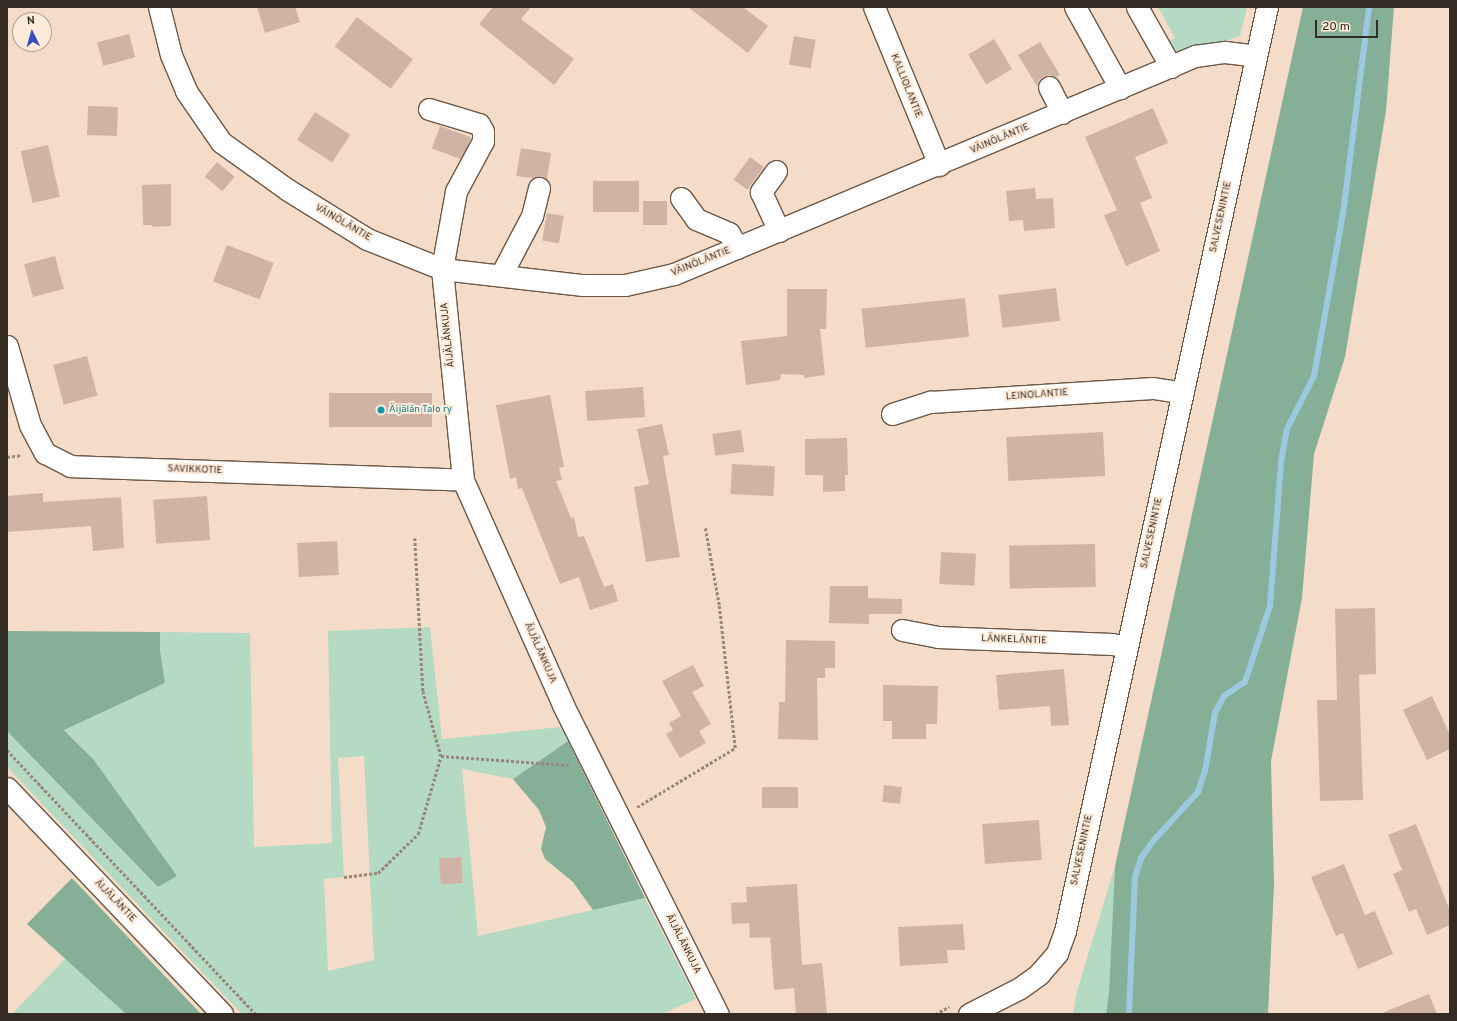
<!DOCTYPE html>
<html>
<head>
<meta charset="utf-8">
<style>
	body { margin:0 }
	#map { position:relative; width:1457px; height:1021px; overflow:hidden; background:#f5dcc8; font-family:Overpass,sans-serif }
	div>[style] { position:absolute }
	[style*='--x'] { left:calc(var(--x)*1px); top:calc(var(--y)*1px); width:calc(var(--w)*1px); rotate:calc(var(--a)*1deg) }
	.green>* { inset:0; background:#b5dac4 }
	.forest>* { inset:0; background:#85af97 }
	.stream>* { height:6px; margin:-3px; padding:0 3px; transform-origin:3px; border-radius:3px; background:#9cc9e0 }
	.building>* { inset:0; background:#d1b3a6; transform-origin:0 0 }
	.path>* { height:2.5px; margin-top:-1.25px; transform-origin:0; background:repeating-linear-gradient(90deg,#988779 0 3px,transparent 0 5px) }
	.roads { filter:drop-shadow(1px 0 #6d5846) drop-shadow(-1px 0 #6d5846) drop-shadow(0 1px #6d5846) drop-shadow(0 -1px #6d5846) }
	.minor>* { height:21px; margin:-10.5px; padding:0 10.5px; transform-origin:10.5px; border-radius:10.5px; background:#fff }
	.dots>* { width:11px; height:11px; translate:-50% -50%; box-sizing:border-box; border:2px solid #ffebda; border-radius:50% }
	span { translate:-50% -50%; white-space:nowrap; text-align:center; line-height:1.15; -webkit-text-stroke:4px #ffebda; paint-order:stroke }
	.street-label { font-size:10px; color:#342b23 }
	.culture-label { font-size:10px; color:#0d838f }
	.left { translate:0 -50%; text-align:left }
	.frame { position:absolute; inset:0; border:8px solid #342b23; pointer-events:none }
	.north { position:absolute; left:12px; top:12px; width:40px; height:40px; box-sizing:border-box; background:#ffebda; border:1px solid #ae9e91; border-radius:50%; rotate:355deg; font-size:11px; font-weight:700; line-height:16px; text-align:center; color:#342b23 }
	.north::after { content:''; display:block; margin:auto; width:14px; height:18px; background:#344fc0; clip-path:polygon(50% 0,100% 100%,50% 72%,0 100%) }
	.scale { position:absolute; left:1315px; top:20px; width:63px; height:18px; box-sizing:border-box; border:2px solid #342b23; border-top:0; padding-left:5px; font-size:12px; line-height:14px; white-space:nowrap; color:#342b23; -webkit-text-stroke:3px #ffebda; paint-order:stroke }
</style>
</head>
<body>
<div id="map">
	<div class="green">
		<div style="clip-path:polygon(1158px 7px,1247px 7px,1240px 36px,1178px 57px,1169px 41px,1175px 38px)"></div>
		<div style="clip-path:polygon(evenodd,430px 627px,442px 739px,561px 727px,568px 741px,513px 779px,462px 769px,478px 936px,645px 898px,696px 999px,662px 1014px,242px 1014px,7px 767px,7px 731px,158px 887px,177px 876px,94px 760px,64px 729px,165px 683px,160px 650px,160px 632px,250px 633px,254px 847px,332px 843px,328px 631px,430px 627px,364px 756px,374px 960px,328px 971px,324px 879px,344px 877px,338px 758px,364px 756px)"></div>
		<div style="clip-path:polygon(1115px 866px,1109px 992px,1106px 1014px,1073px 1014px,1077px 991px)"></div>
		<div style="clip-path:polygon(66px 958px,126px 1014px,12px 1014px)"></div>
	</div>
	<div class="forest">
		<div style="clip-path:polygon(1303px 7px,1394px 7px,1386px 111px,1345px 357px,1314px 454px,1302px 598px,1271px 761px,1274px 885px,1268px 1014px,1106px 1014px,1109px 992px,1115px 866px)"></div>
		<div style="clip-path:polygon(7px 631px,160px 632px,160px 650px,165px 683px,64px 730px,94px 760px,177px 876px,158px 887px,7px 731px)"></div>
		<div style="clip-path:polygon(568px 741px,645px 898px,593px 910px,573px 882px,545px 859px,541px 849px,546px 827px,539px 810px,513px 779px)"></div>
		<div style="clip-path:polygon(72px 878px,160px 971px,201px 1014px,126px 1014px,27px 924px)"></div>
	</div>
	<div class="stream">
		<div style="--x:1129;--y:1014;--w:137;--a:-87.5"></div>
		<div style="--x:1135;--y:877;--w:20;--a:-72"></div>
		<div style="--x:1141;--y:858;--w:24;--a:-54"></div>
		<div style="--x:1155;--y:839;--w:64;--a:-47.5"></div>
		<div style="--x:1198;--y:792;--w:22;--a:-72"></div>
		<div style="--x:1205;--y:771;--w:59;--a:-80.2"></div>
		<div style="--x:1215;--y:713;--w:19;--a:-62"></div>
		<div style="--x:1224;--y:696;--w:25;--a:-34"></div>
		<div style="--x:1245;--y:682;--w:80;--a:-71.8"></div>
		<div style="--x:1270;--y:606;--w:144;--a:-85.6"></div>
		<div style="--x:1281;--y:462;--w:34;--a:-80"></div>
		<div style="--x:1287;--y:429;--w:59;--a:-63"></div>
		<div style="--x:1314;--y:376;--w:165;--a:-79.9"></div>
		<div style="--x:1343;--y:214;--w:209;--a:-82.8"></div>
	</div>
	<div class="building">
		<div style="clip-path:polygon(257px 7px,295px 7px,300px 22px,265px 33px)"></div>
		<div style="clip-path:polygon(493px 7px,531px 7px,521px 19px,574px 59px,554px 85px,479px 24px)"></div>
		<div style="clip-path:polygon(688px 7px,743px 7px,768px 26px,748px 53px)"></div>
		<div style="left:357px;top:17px;width:70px;height:37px;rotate:37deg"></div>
		<div style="left:129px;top:34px;width:24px;height:33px;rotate:75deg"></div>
		<div style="left:794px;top:36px;width:22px;height:29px;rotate:10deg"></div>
		<div style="left:994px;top:39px;width:35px;height:30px;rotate:59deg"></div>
		<div style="clip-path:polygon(1040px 42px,1060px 75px,1056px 77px,1050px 75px,1044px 76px,1039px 80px,1037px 86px,1018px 55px)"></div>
		<div style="left:88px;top:106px;width:30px;height:29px;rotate:2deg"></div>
		<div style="clip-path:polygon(1153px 108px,1168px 143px,1135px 157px,1152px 198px,1140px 203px,1160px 251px,1126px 266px,1104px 215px,1117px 210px,1085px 137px)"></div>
		<div style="left:315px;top:112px;width:42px;height:33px;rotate:33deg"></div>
		<div style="left:440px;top:126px;width:33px;height:24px;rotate:20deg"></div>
		<div style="left:48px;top:145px;width:53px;height:28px;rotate:77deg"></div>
		<div style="clip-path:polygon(521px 148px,551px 153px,547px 179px,542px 176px,532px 178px,516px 176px)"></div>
		<div style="left:750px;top:157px;width:17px;height:28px;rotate:36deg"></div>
		<div style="left:217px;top:162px;width:23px;height:19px;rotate:40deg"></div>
		<div style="left:593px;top:181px;width:46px;height:31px"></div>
		<div style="clip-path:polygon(171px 184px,171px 226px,152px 227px,152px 225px,143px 225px,142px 185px)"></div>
		<div style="clip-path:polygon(1035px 188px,1036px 199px,1053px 198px,1055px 228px,1024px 231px,1023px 220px,1009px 221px,1006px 191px)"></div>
		<div style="left:643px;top:201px;width:24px;height:24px"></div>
		<div style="left:547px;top:213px;width:17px;height:28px;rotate:10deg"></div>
		<div style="left:227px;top:245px;width:50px;height:39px;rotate:21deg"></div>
		<div style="left:55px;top:256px;width:34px;height:32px;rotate:75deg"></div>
		<div style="left:1056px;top:288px;width:33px;height:58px;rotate:83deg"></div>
		<div style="clip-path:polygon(787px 289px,827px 289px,826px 329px,820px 329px,825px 375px,804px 378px,804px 375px,781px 374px,780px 380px,746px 385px,741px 341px,787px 336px)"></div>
		<div style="left:965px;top:298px;width:39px;height:104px;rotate:84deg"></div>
		<div style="left:87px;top:356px;width:41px;height:35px;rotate:75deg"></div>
		<div style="left:643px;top:387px;width:30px;height:58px;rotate:86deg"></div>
		<div style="left:432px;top:393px;width:34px;height:103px;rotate:90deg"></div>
		<div style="clip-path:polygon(550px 395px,564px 467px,559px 468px,562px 480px,556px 481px,571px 518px,574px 517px,578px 537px,584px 536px,604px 587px,613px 584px,618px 601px,590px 610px,579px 577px,560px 584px,522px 488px,518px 489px,516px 477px,510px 479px,496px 405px)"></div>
		<div style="clip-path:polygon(662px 424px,669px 455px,663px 456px,680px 557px,646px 562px,634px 487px,649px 484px,637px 429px)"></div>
		<div style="left:741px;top:430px;width:22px;height:29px;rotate:82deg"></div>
		<div style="left:1103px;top:432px;width:44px;height:97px;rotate:87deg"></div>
		<div style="clip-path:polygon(847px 438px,848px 475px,845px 475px,845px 491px,823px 492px,823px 475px,805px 475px,805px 439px)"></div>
		<div style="left:732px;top:464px;width:43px;height:30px;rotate:3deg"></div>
		<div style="clip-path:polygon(43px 493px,43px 502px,121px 497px,124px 548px,93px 551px,91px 526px,7px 532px,7px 496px)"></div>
		<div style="left:207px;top:496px;width:44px;height:54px;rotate:86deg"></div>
		<div style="left:337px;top:541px;width:34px;height:40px;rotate:87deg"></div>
		<div style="left:1095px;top:544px;width:43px;height:86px;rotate:89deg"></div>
		<div style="left:941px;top:552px;width:35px;height:32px;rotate:3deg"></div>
		<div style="clip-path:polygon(830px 586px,868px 586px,868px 598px,902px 599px,902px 614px,869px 614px,869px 624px,829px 623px)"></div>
		<div style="clip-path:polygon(1375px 608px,1376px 674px,1359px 675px,1363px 800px,1320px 801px,1317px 700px,1337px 700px,1335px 609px)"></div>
		<div style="clip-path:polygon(786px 640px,835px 641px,835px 668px,825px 668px,825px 678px,817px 678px,818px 740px,778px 739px,779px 702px,785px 702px)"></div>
		<div style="clip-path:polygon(693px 665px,704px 686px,692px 692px,711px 724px,699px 731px,706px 743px,680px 758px,666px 734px,673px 730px,669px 723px,681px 716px,662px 681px)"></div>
		<div style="clip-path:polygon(1064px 669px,1069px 725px,1051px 726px,1050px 706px,999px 710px,996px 675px)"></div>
		<div style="clip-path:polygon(883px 685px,938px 686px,937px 724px,926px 724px,926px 739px,892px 739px,892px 721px,883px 721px)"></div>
		<div style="clip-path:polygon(1432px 696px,1450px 735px,1450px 749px,1427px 760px,1403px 710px)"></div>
		<div style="left:884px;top:785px;width:18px;height:17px;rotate:6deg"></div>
		<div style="left:762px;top:787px;width:36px;height:21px"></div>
		<div style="left:1039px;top:820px;width:40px;height:57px;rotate:86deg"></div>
		<div style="clip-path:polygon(1416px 824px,1450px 911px,1450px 925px,1427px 935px,1416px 909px,1409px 912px,1393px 874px,1402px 870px,1388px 835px)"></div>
		<div style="left:461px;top:857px;width:26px;height:22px;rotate:86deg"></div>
		<div style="clip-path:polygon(1344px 864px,1365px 915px,1375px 911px,1393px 954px,1358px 969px,1343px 933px,1336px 936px,1311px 877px)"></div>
		<div style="clip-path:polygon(797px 884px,802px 965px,822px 963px,827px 1014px,796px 1014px,794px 988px,774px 990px,770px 937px,750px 938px,749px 923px,732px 924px,731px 903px,747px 902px,746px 887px)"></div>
		<div style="clip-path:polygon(963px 924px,965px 950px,947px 950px,948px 963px,900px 966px,898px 927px)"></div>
		<div style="clip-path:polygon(1429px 994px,1437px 1014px,1382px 1014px,1382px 1013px)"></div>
	</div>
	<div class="path">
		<div style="--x:7;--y:457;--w:15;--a:-8"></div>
		<div style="--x:415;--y:538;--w:153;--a:87"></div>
		<div style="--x:423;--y:691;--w:67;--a:74.5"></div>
		<div style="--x:441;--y:756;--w:128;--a:4"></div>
		<div style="--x:7;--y:750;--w:363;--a:46.7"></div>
		<div style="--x:637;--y:807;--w:114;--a:-31"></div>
		<div style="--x:735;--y:748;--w:144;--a:-96.4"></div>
		<div style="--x:719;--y:605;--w:79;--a:-100.2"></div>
		<div style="--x:344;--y:877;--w:34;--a:-7"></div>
		<div style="--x:378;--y:873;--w:56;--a:-44.3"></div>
		<div style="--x:418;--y:834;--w:81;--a:-73.6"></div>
		<div style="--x:935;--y:1014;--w:16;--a:-27"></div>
	</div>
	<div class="roads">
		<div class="minor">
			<div style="--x:159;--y:7;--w:49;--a:76"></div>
			<div style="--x:171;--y:55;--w:39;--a:67"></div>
			<div style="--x:186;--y:91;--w:62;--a:55.5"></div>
			<div style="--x:221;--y:142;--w:82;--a:35.6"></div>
			<div style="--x:288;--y:190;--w:93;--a:31.8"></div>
			<div style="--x:367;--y:239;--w:81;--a:21.8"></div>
			<div style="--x:442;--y:269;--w:142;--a:6.5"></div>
			<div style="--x:583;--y:285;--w:42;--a:0"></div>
			<div style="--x:625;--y:285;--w:50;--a:-12.7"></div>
			<div style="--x:674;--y:274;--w:565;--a:-22.71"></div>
			<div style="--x:1195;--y:56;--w:30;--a:-8"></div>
			<div style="--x:1225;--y:52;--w:31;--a:7"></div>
			<div style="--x:874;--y:7;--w:171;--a:67.6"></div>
			<div style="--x:1075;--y:7;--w:93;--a:60.9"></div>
			<div style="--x:1137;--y:7;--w:69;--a:60.5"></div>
			<div style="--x:1049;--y:87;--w:29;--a:63"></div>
			<div style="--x:429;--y:109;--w:52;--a:16.7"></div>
			<div style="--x:479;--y:124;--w:8;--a:60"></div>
			<div style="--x:483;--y:131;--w:10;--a:90"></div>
			<div style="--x:483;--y:141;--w:57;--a:118.4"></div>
			<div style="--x:456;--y:191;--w:79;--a:100.2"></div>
			<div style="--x:442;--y:269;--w:212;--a:84.3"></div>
			<div style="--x:463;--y:480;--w:246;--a:66"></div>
			<div style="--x:563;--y:705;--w:346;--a:63.4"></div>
			<div style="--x:776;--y:171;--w:26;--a:126"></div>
			<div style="--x:761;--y:192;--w:43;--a:65.2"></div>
			<div style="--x:681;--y:198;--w:26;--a:54"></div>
			<div style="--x:696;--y:219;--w:36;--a:23"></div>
			<div style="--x:729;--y:233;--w:17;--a:62"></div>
			<div style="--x:501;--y:275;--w:67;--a:-62.3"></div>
			<div style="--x:532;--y:216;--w:29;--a:-76"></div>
			<div style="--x:7;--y:346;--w:82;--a:73.8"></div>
			<div style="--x:30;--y:425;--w:32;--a:62"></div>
			<div style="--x:45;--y:453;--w:28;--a:27"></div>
			<div style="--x:70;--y:466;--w:393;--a:2"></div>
			<div style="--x:892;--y:414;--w:40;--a:-18"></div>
			<div style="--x:930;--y:402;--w:223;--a:-3.6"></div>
			<div style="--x:1153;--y:388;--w:30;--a:9"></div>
			<div style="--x:902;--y:630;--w:37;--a:11"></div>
			<div style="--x:938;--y:637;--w:174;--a:2.3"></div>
			<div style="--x:1112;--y:644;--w:15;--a:11"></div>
			<div style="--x:7;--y:788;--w:312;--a:46.4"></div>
			<div style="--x:969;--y:1014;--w:57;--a:-27"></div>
			<div style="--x:1020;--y:988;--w:24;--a:-36"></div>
			<div style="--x:1039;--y:974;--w:28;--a:-49"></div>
			<div style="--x:1057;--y:953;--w:23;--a:-70"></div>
			<div style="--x:1065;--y:931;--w:946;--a:-77.67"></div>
		</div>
	</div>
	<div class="dots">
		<div style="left:381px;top:410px;background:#0f9aa8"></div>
	</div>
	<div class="street-label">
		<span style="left:906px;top:86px;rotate:68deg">KALLIOLANTIE</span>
		<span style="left:1000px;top:139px;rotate:-23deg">VÄINÖLÄNTIE</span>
		<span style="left:1221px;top:217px;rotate:-78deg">SALVESENINTIE</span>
		<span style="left:343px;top:223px;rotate:30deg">VÄINÖLÄNTIE</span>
		<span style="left:701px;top:262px;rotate:-22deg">VÄINÖLÄNTIE</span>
		<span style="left:448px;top:335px;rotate:-96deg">ÄIJÄLÄNKUJA</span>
		<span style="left:1037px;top:395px;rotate:-4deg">LEINOLANTIE</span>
		<span style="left:195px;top:470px;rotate:2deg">SAVIKKOTIE</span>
		<span style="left:1152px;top:533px;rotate:-78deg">SALVESENINTIE</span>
		<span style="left:1014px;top:640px;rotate:2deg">LÄNKELÄNTIE</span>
		<span style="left:540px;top:653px;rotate:66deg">ÄIJÄLÄNKUJA</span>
		<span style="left:1082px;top:850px;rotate:-78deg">SALVESENINTIE</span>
		<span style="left:115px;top:901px;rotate:46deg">ÄIJÄLÄNTIE</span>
		<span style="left:683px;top:944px;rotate:63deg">ÄIJÄLÄNKUJA</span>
	</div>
	<div class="culture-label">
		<span class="left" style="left:389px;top:410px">Äijälän Talo ry</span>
	</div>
	<div class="frame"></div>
	<div class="north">N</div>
	<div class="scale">20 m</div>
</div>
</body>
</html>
